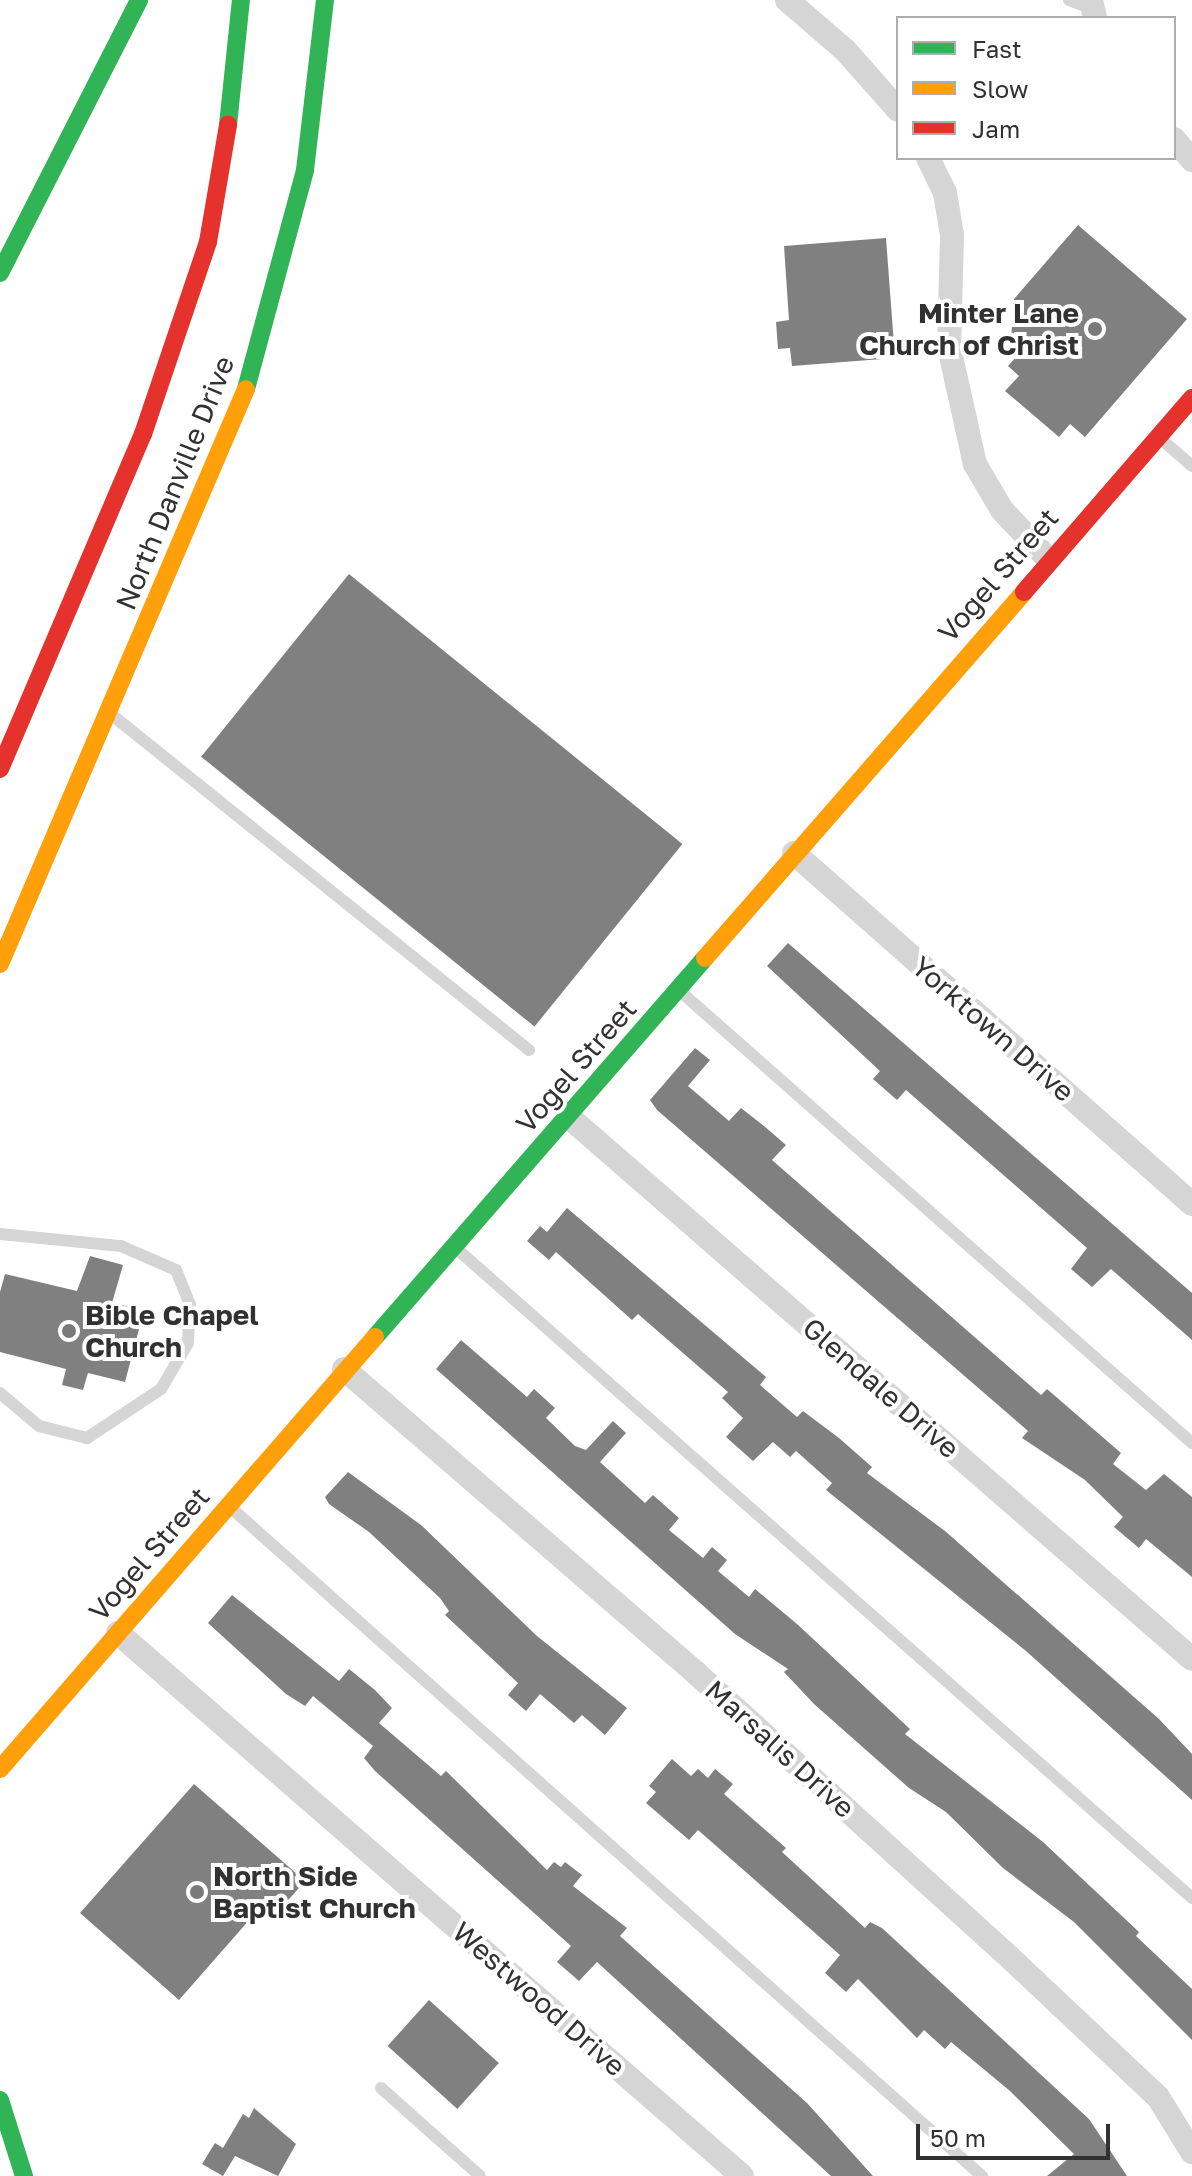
<!DOCTYPE html>
<html>
<head>
<meta charset="utf-8">
<style>
	body { margin:0 }
	#map { position:relative; width:1192px; height:2176px; overflow:hidden; background:#fff; font-family:"Golos Text",sans-serif }
	div>[style] { position:absolute }
	[style*='--x'] { left:calc(var(--x)*1px); top:calc(var(--y)*1px); width:calc(var(--w)*1px); rotate:calc(var(--a)*1deg) }
	.building>* { inset:0; background:#808080; transform-origin:0 0 }
	.lane>* { height:12px; margin:-6px; padding:0 6px; transform-origin:6px; border-radius:6px; background:#d5d5d5 }
	.street>* { height:24px; margin:-12px; padding:0 12px; transform-origin:12px; border-radius:12px; background:#d5d5d5 }
	.fast>* { height:18px; margin:-9px; padding:0 9px; transform-origin:9px; border-radius:9px; background:#30b455 }
	.slow>* { height:18px; margin:-9px; padding:0 9px; transform-origin:9px; border-radius:9px; background:#ff9f0a }
	.jam>* { height:18px; margin:-9px; padding:0 9px; transform-origin:9px; border-radius:9px; background:#e5322d }
	.dots>* { width:22px; height:22px; translate:-50% -50%; box-sizing:border-box; border:4px solid #fff; border-radius:50% }
	span { translate:-50% -50%; white-space:nowrap; text-align:center; line-height:1.15; -webkit-text-stroke:8px #fff; paint-order:stroke }
	.poi-label { font-size:28px; color:#313131; font-weight:700 }
	.right { translate:-100% -50%; text-align:right }
	.left { translate:0 -50%; text-align:left }
	.street-label { font-size:28px; color:#313131 }
	.legend { position:absolute; left:896px; top:16px; width:280px; height:144px; box-sizing:border-box; background:#fff; border:2px solid #adadad; margin:0; padding:10px 14px; list-style:none; font-size:24px; color:#313131 }
	.legend li { display:flex; align-items:center; gap:16px; height:40px }
	.legend b { width:40px; border:2px solid #adadad }
	.scale { position:absolute; left:916px; top:2124px; width:194px; height:36px; box-sizing:border-box; border:4px solid #313131; border-top:0; padding-left:10px; font-size:24px; line-height:28px; white-space:nowrap; color:#313131; -webkit-text-stroke:6px #fff; paint-order:stroke }
</style>
</head>
<body>
<div id="map">
	<div class="building">
		<div style="clip-path:polygon(1078px 225px,1187px 319px,1085px 437px,1070px 424px,1059px 437px,1005px 391px,1019px 376px,1008px 366px,1023px 349px,1011px 339px,1014px 299px)"></div>
		<div style="clip-path:polygon(886px 238px,895px 358px,792px 366px,790px 348px,778px 349px,776px 322px,789px 320px,784px 246px)"></div>
		<div style="left:349px;top:574px;width:429px;height:235px;rotate:39deg"></div>
		<div style="clip-path:polygon(788px 943px,1192px 1293px,1192px 1340px,1111px 1269px,1092px 1287px,1071px 1269px,1087px 1248px,906px 1090px,897px 1100px,873px 1079px,880px 1071px,767px 966px)"></div>
		<div style="clip-path:polygon(695px 1048px,710px 1060px,688px 1086px,729px 1121px,741px 1108px,764px 1126px,786px 1145px,772px 1160px,1041px 1395px,1047px 1389px,1121px 1453px,1113px 1464px,1146px 1490px,1164px 1474px,1192px 1497px,1192px 1577px,1146px 1539px,1139px 1548px,1114px 1527px,1123px 1517px,1085px 1480px,1022px 1438px,1028px 1431px,657px 1110px,650px 1100px)"></div>
		<div style="clip-path:polygon(567px 1208px,766px 1377px,760px 1385px,797px 1417px,803px 1411px,839px 1438px,872px 1467px,867px 1473px,945px 1531px,1159px 1719px,1192px 1754px,1192px 1800px,1026px 1651px,826px 1490px,832px 1483px,796px 1451px,790px 1457px,773px 1442px,753px 1461px,726px 1437px,743px 1418px,722px 1398px,728px 1392px,638px 1314px,632px 1320px,556px 1252px,549px 1260px,527px 1241px,540px 1226px,547px 1232px)"></div>
		<div style="clip-path:polygon(90px 1256px,123px 1265px,112px 1303px,144px 1310px,125px 1382px,88px 1373px,83px 1390px,62px 1385px,66px 1369px,0 1352px,0 1292px,5px 1274px,77px 1291px)"></div>
		<div style="clip-path:polygon(461px 1340px,527px 1397px,534px 1389px,555px 1408px,546px 1418px,575px 1446px,586px 1450px,613px 1421px,626px 1433px,600px 1462px,645px 1503px,653px 1495px,679px 1518px,669px 1530px,703px 1558px,712px 1547px,727px 1560px,718px 1571px,749px 1597px,755px 1589px,797px 1624px,910px 1729px,905px 1734px,1043px 1842px,1139px 1932px,1136px 1936px,1192px 1989px,1192px 2040px,1074px 1922px,1003px 1868px,946px 1812px,909px 1788px,814px 1704px,784px 1672px,788px 1669px,735px 1634px,436px 1369px)"></div>
		<div style="clip-path:polygon(348px 1472px,421px 1525px,537px 1636px,627px 1708px,605px 1735px,582px 1715px,574px 1723px,540px 1694px,526px 1711px,508px 1695px,518px 1683px,445px 1615px,449px 1611px,440px 1598px,369px 1532px,329px 1504px,325px 1497px)"></div>
		<div style="clip-path:polygon(232px 1595px,339px 1681px,349px 1669px,375px 1690px,392px 1708px,379px 1723px,441px 1776px,446px 1771px,547px 1870px,554px 1862px,561px 1867px,565px 1862px,582px 1875px,573px 1886px,627px 1928px,620px 1936px,807px 2103px,873px 2176px,831px 2176px,597px 1962px,579px 1981px,557px 1962px,571px 1946px,375px 1771px,364px 1758px,373px 1746px,313px 1696px,305px 1706px,286px 1694px,208px 1623px)"></div>
		<div style="clip-path:polygon(672px 1759px,691px 1776px,698px 1769px,708px 1778px,715px 1769px,733px 1784px,724px 1794px,786px 1848px,782px 1852px,865px 1928px,870px 1922px,882px 1928px,1089px 2119px,1127px 2176px,1047px 2176px,1074px 2154px,1010px 2091px,951px 2042px,945px 2049px,924px 2030px,917px 2038px,858px 1979px,846px 1992px,825px 1973px,840px 1955px,698px 1830px,689px 1840px,646px 1803px,656px 1792px,649px 1786px)"></div>
		<div style="clip-path:polygon(194px 1784px,305px 1881px,276px 1914px,264px 1903px,179px 2000px,80px 1913px)"></div>
		<div style="left:429px;top:2000px;width:94px;height:62px;rotate:42deg"></div>
		<div style="clip-path:polygon(254px 2108px,296px 2144px,278px 2176px,235px 2156px,223px 2176px,202px 2164px,215px 2143px,223px 2148px,243px 2114px,249px 2118px)"></div>
	</div>
	<div class="lane">
		<div style="--x:1069;--y:0;--w:23;--a:20"></div>
		<div style="--x:1161;--y:439;--w:41;--a:41.1"></div>
		<div style="--x:112;--y:715;--w:535;--a:38.78"></div>
		<div style="--x:681;--y:992;--w:682;--a:41.43"></div>
		<div style="--x:0;--y:1234;--w:122;--a:5.7"></div>
		<div style="--x:121;--y:1246;--w:60;--a:23.6"></div>
		<div style="--x:176;--y:1270;--w:37;--a:68"></div>
		<div style="--x:190;--y:1304;--w:39;--a:93"></div>
		<div style="--x:188;--y:1343;--w:53;--a:120.4"></div>
		<div style="--x:161;--y:1389;--w:89;--a:146.5"></div>
		<div style="--x:87;--y:1438;--w:49;--a:-166"></div>
		<div style="--x:39;--y:1426;--w:51;--a:-139.8"></div>
		<div style="--x:457;--y:1249;--w:981;--a:41.44"></div>
		<div style="--x:230;--y:1507;--w:1007;--a:41.66"></div>
		<div style="--x:381;--y:2088;--w:132;--a:41.6"></div>
	</div>
	<div class="street">
		<div style="--x:787;--y:0;--w:77;--a:40.8"></div>
		<div style="--x:845;--y:50;--w:80;--a:48.5"></div>
		<div style="--x:1091;--y:0;--w:18;--a:77"></div>
		<div style="--x:1174;--y:139;--w:28;--a:49"></div>
		<div style="--x:928;--y:158;--w:39;--a:64"></div>
		<div style="--x:945;--y:193;--w:43;--a:80.5"></div>
		<div style="--x:952;--y:235;--w:112;--a:91.5"></div>
		<div style="--x:949;--y:347;--w:120;--a:77.5"></div>
		<div style="--x:975;--y:464;--w:53;--a:59.6"></div>
		<div style="--x:1002;--y:510;--w:67;--a:46.8"></div>
		<div style="--x:794;--y:853;--w:531;--a:41.41"></div>
		<div style="--x:570;--y:1118;--w:824;--a:41.02"></div>
		<div style="--x:344;--y:1369;--w:465;--a:40.8"></div>
		<div style="--x:696;--y:1673;--w:417;--a:42.2"></div>
		<div style="--x:1005;--y:1953;--w:210;--a:43.3"></div>
		<div style="--x:1158;--y:2097;--w:65;--a:58.3"></div>
		<div style="--x:118;--y:1633;--w:827;--a:41.03"></div>
	</div>
	<div class="fast">
		<div style="--x:228;--y:125;--w:126;--a:-84.1"></div>
		<div style="--x:0;--y:273;--w:306;--a:-63"></div>
		<div style="--x:246;--y:389;--w:227;--a:-74.9"></div>
		<div style="--x:305;--y:170;--w:171;--a:-83.3"></div>
		<div style="--x:375;--y:1337;--w:503;--a:-48.95"></div>
		<div style="--x:0;--y:2100;--w:80;--a:72.5"></div>
	</div>
	<div class="slow">
		<div style="--x:705;--y:958;--w:486;--a:-48.9"></div>
		<div style="--x:0;--y:964;--w:625;--a:-66.84"></div>
		<div style="--x:0;--y:1769;--w:572;--a:-49.04"></div>
	</div>
	<div class="jam">
		<div style="--x:1024;--y:592;--w:257;--a:-49.1"></div>
		<div style="--x:0;--y:769;--w:364;--a:-66.9"></div>
		<div style="--x:143;--y:434;--w:203;--a:-71.3"></div>
		<div style="--x:208;--y:242;--w:119;--a:-80.3"></div>
	</div>
	<div class="dots">
		<div style="left:1095px;top:329px;background:#797979"></div>
		<div style="left:69px;top:1331px;background:#797979"></div>
		<div style="left:197px;top:1892px;background:#797979"></div>
	</div>
	<div class="poi-label">
		<span class="right" style="left:1079px;top:329px">Minter Lane<br>Church of Christ</span>
		<span class="left" style="left:85px;top:1331px">Bible Chapel<br>Church</span>
		<span class="left" style="left:213px;top:1892px">North Side<br>Baptist Church</span>
	</div>
	<div class="street-label">
		<span style="left:175px;top:483px;rotate:-68deg">North Danville Drive</span>
		<span style="left:998px;top:575px;rotate:-49deg">Vogel Street</span>
		<span style="left:993px;top:1029px;rotate:41deg">Yorktown Drive</span>
		<span style="left:576px;top:1066px;rotate:-49deg">Vogel Street</span>
		<span style="left:881px;top:1388px;rotate:41deg">Glendale Drive</span>
		<span style="left:149px;top:1554px;rotate:-49deg">Vogel Street</span>
		<span style="left:780px;top:1749px;rotate:42deg">Marsalis Drive</span>
		<span style="left:539px;top:1999px;rotate:41deg">Westwood Drive</span>
	</div>
	<ul class="legend">
	<li><b style="height:10px;background:#30b455"></b>Fast</li>
	<li><b style="height:10px;background:#ff9f0a"></b>Slow</li>
	<li><b style="height:10px;background:#e5322d"></b>Jam</li>
	</ul>
	<div class="scale">50 m</div>
</div>
</body>
</html>
